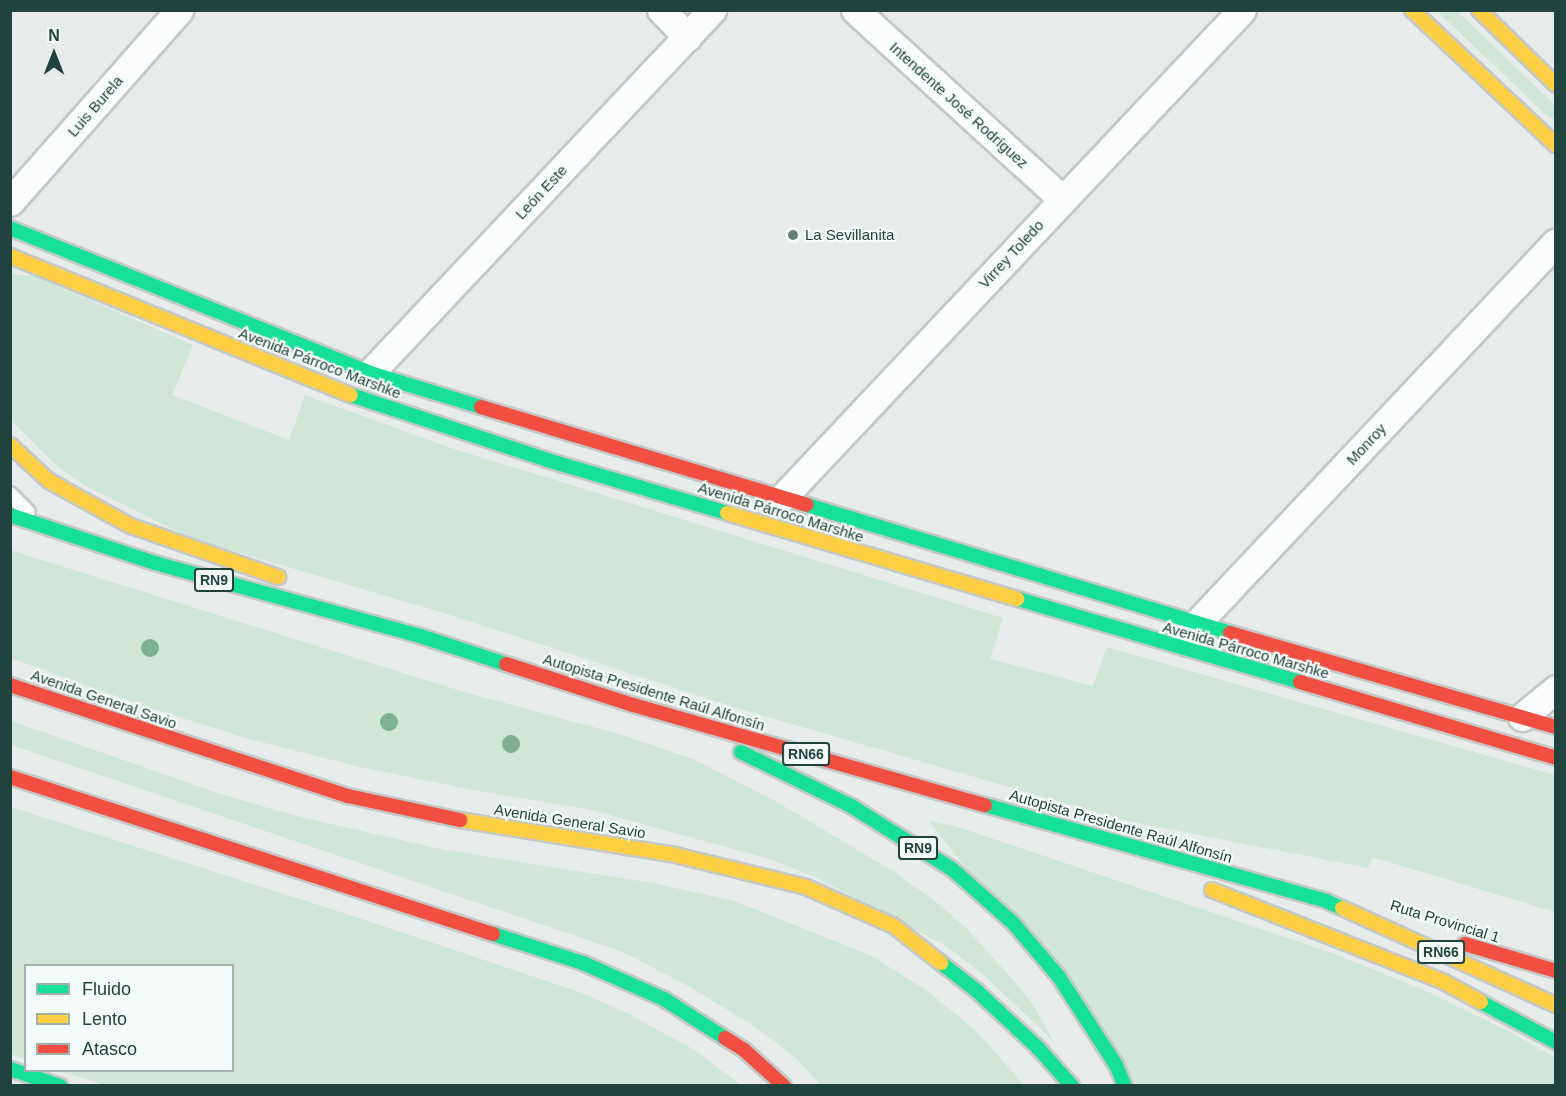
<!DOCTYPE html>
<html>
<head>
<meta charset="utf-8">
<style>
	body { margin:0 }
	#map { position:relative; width:1566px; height:1096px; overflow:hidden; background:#e7ecea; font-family:Helvetica,sans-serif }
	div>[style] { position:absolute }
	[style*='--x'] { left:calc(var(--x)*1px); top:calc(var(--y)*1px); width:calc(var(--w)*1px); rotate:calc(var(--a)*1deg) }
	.green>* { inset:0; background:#cfe6d8 }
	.roads { filter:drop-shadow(2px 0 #c4c9c7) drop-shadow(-2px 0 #c4c9c7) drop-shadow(0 2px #c4c9c7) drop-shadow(0 -2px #c4c9c7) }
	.lane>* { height:14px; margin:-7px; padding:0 7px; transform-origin:7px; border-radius:7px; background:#fbfcfc }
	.street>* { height:27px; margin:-13.5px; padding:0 13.5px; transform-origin:13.5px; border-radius:13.5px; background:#fbfcfc }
	.fast>* { height:14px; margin:-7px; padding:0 7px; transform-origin:7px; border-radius:7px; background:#16e098 }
	.slow>* { height:14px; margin:-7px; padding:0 7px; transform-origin:7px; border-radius:7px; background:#ffcf43 }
	.jam>* { height:14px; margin:-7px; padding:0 7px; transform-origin:7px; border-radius:7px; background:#f24e42 }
	.trees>* { width:18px; height:18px; margin:-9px; border-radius:50%; background:#7db095 }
	.dots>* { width:16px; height:16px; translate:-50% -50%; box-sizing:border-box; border:3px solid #f5fbf8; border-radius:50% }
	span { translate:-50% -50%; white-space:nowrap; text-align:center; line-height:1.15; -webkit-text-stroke:4.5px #f5fbf8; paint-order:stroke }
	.shield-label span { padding:2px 4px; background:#f5fbf8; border:2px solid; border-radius:4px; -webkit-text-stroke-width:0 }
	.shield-label { font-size:14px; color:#21433d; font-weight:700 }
	.street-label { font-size:15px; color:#21433d }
	.poi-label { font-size:15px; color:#21433d }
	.left { translate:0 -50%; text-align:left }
	.frame { position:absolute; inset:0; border:12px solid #21433d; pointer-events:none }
	.legend { position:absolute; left:24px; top:964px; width:210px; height:108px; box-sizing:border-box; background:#f5fbf8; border:2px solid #a0b1ad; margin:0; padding:8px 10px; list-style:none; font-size:18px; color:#21433d }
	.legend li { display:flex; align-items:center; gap:12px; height:30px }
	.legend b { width:30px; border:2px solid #a0b1ad }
	.north { position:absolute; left:24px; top:24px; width:60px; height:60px; -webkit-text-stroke:4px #f5fbf8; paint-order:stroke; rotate:0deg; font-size:16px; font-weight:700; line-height:24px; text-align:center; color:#21433d }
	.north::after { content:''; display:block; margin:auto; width:21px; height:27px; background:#21433d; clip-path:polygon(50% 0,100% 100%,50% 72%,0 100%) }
</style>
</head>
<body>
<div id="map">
	<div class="green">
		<div style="clip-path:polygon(1437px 11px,1457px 11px,1555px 105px,1555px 119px,1548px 117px)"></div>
		<div style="clip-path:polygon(10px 274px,35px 276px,193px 345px,172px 395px,289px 440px,305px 395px,451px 448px,1003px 618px,990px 659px,1093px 686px,1107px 647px,1555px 775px,1555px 912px,1372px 857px,1368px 868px,1123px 820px,733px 707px,444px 613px,193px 539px,82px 484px,54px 463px,11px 420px)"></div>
		<div style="clip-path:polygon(10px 550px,461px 691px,619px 734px,693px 759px,775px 801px,893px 871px,935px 901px,967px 929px,1008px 974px,1034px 1006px,1053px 1041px,983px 974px,946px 946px,817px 878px,773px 860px,588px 809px,473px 790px,360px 767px,249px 739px,141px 705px,11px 658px)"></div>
		<div style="clip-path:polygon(11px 721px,221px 794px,296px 816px,445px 850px,652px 883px,734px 901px,870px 955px,929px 992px,975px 1030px,1024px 1085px,821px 1085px,795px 1057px,757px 1028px,690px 987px,623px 952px,11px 745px)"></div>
		<div style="clip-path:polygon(11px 807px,353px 916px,585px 994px,631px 1015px,691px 1048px,741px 1085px,107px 1086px,60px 1071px,232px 1070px,232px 966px,26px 966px,25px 1059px,11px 1054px)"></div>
		<div style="clip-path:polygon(929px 821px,955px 826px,1335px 954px,1431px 993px,1516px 1035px,1555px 1058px,1555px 1085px,1137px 1085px)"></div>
	</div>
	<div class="roads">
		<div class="lane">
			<div style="--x:10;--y:494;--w:25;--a:45"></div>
		</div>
		<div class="street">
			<div style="--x:661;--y:10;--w:38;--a:45"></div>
			<div style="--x:855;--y:10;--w:280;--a:42.4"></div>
			<div style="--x:10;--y:202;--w:256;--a:-48.6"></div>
			<div style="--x:370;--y:373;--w:499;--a:-46.7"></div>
			<div style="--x:781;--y:499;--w:672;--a:-46.69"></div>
			<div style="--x:1187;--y:639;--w:19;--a:-58"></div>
			<div style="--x:1197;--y:623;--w:523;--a:-46.7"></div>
			<div style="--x:1522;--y:717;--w:44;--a:-39.5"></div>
		</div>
		<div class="fast">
			<div style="--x:10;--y:228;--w:388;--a:21.9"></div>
			<div style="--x:370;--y:373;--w:116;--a:17"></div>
			<div style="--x:351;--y:395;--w:206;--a:18.3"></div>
			<div style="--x:547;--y:460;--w:188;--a:16.4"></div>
			<div style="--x:807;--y:505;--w:442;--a:16.8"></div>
			<div style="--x:10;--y:515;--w:153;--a:18.3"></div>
			<div style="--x:155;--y:563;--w:275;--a:15.4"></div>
			<div style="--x:420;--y:636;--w:90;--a:18"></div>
			<div style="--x:1018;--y:599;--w:294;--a:16.4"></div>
			<div style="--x:741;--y:752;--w:123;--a:26.1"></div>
			<div style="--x:851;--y:806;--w:119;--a:32"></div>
			<div style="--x:952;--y:869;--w:81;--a:41.5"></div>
			<div style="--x:1013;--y:923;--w:71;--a:49.6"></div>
			<div style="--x:1059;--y:977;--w:105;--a:57.1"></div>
			<div style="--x:1116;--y:1065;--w:23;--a:67"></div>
			<div style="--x:985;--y:805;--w:354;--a:15.7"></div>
			<div style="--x:1326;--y:901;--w:17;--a:24"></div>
			<div style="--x:493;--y:934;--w:95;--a:17.9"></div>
			<div style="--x:583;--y:963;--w:89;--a:24"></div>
			<div style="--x:664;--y:999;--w:72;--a:32.6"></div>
			<div style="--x:941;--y:963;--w:46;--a:37.9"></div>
			<div style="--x:977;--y:991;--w:83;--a:43.1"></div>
			<div style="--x:1038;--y:1048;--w:51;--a:48.2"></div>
			<div style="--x:1481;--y:1002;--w:85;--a:28.1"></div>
			<div style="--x:10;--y:1069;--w:53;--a:18.8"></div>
		</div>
		<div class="slow">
			<div style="--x:1412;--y:10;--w:197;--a:43.2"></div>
			<div style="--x:1479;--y:10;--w:107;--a:44.2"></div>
			<div style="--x:10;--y:256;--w:368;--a:22.2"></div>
			<div style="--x:10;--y:445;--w:53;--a:42.7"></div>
			<div style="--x:49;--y:481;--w:94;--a:28.8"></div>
			<div style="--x:131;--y:526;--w:156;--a:19.1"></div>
			<div style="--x:727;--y:513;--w:303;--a:16.5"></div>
			<div style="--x:460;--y:820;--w:214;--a:9.2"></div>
			<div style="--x:671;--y:854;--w:139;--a:13.7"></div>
			<div style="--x:806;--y:887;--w:96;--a:23.9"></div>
			<div style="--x:894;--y:926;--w:60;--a:38.2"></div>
			<div style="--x:1212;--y:890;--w:250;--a:21.6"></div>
			<div style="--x:1444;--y:982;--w:42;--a:28.4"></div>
			<div style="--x:1342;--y:908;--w:235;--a:24.4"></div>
		</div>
		<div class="jam">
			<div style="--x:481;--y:407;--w:340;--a:16.7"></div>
			<div style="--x:1230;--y:633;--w:339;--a:16.1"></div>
			<div style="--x:506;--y:664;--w:133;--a:17.9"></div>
			<div style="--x:633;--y:705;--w:366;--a:15.9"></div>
			<div style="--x:1300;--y:682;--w:267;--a:16.5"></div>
			<div style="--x:10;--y:685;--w:356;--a:18.2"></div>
			<div style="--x:348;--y:796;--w:115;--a:12.1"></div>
			<div style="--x:10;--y:777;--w:508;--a:18.01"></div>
			<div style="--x:1465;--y:944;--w:95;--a:16.5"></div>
			<div style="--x:725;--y:1038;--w:22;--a:32"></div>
			<div style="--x:744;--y:1050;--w:54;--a:42"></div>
		</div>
	</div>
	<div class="trees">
		<div style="left:150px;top:648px"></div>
		<div style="left:389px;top:722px"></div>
		<div style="left:511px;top:744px"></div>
	</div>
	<div class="dots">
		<div style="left:793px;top:235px;background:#667e7a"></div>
	</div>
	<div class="shield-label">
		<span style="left:214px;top:580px">RN9</span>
		<span style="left:806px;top:754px">RN66</span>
		<span style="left:918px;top:848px">RN9</span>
		<span style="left:1441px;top:952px">RN66</span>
	</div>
	<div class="street-label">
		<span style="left:959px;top:105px;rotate:42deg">Intendente José Rodríguez</span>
		<span style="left:95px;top:106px;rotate:-49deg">Luis Burela</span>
		<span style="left:541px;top:192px;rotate:-47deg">León Este</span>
		<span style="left:1011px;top:254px;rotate:-47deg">Virrey Toledo</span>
		<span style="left:320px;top:363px;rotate:21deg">Avenida Párroco Marshke</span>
		<span style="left:1366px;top:444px;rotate:-47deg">Monroy</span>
		<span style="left:781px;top:512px;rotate:17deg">Avenida Párroco Marshke</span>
		<span style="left:1246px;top:650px;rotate:16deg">Avenida Párroco Marshke</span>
		<span style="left:654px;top:692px;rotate:17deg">Autopista Presidente Raúl Alfonsín</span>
		<span style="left:104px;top:699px;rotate:19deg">Avenida General Savio</span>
		<span style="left:570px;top:821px;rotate:9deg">Avenida General Savio</span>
		<span style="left:1121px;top:826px;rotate:16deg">Autopista Presidente Raúl Alfonsín</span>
		<span style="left:1445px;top:921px;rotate:17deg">Ruta Provincial 1</span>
	</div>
	<div class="poi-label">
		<span class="left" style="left:805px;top:235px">La Sevillanita</span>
	</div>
	<div class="frame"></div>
	<ul class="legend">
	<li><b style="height:8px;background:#16e098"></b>Fluido</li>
	<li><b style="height:8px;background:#ffcf43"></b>Lento</li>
	<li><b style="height:8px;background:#f24e42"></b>Atasco</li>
	</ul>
	<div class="north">N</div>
</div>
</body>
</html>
